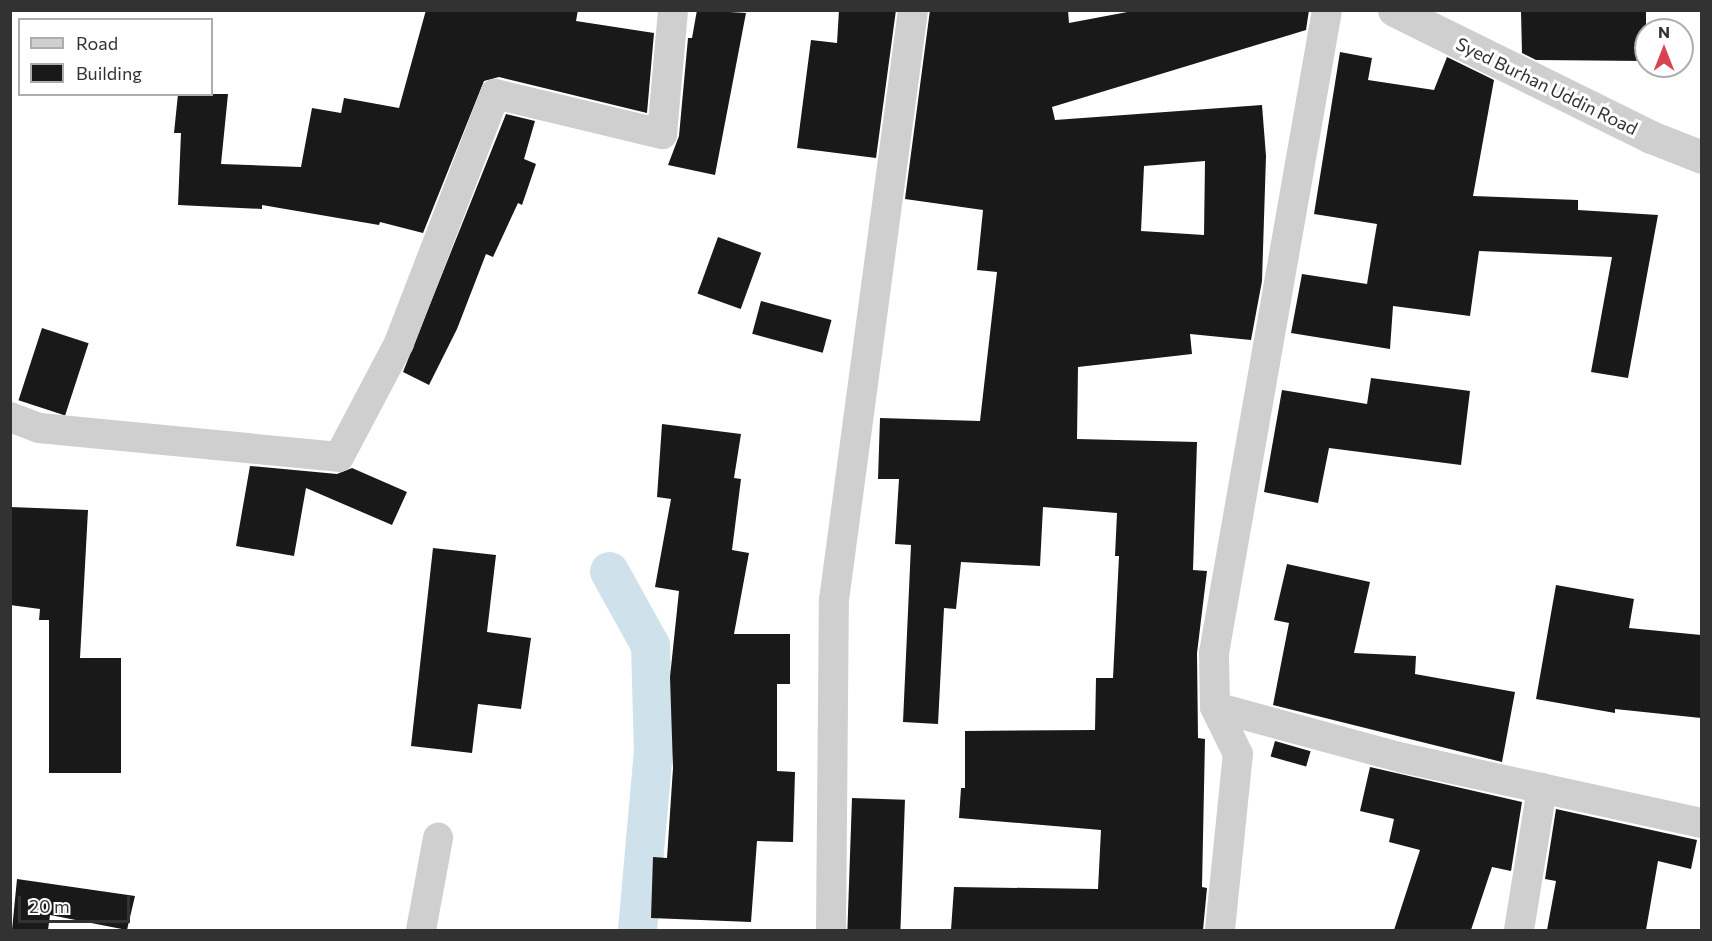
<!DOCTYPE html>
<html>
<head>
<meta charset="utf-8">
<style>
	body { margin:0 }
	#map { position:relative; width:1712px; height:941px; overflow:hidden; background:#fff; font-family:Commissioner,sans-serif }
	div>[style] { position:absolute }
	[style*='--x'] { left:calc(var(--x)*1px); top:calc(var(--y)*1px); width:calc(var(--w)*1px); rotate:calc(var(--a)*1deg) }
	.canal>* { height:39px; margin:-19.5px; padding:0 19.5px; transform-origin:19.5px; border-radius:19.5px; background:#cfe1eb }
	.building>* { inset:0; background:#191919; transform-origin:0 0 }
	.minor>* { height:30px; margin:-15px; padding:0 15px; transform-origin:15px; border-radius:15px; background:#cfcfcf }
	.tertiary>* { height:33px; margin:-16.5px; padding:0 16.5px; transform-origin:16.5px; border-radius:16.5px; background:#cfcfcf }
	span { translate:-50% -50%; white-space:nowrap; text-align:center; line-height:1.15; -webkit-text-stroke:6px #fff; paint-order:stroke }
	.street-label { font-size:18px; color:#323232 }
	.frame { position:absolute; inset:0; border:12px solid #323232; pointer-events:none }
	.legend { position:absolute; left:18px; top:18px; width:195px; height:78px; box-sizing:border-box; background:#fff; border:2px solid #adadad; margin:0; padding:8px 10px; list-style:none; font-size:18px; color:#323232 }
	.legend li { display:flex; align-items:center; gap:12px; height:30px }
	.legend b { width:30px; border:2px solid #adadad }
	.north { position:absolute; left:1634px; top:18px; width:60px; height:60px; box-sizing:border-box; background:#fff; border:2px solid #adadad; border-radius:50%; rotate:0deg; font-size:16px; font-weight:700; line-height:24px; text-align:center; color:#323232 }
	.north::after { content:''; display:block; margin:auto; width:21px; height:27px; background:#d94351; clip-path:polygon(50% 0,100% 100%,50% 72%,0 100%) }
	.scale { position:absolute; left:18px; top:896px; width:112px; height:27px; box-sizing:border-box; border:3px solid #323232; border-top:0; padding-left:8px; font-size:18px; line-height:21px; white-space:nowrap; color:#323232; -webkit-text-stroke:4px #fff; paint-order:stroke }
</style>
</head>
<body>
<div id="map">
	<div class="canal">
		<div style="--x:609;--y:571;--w:85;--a:61"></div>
		<div style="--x:650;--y:645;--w:105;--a:88.4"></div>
		<div style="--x:653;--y:750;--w:181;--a:95.1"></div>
	</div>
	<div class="building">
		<div style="clip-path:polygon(426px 10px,578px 10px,576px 21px,654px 33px,647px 113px,499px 77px,484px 81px,423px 233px,380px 222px,379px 225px,262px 205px,262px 209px,178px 205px,181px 133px,174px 133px,178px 94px,228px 94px,221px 164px,301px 167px,312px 108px,341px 113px,344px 98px,399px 108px)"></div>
		<div style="clip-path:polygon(697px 10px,746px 13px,715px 175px,668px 165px,679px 136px,688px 38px,692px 38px)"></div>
		<div style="clip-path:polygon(839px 10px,896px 10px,876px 158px,797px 148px,811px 40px,837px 43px)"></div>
		<div style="clip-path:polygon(evenodd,930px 10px,1068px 10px,1069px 23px,1138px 10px,1309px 10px,1306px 30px,1052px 107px,1055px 120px,1262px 105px,1266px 156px,1262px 281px,1251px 340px,1190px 334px,1192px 354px,1078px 367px,1077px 439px,1197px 442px,1193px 570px,1207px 571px,1197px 653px,1198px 738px,1205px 739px,1202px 887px,1207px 888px,1203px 930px,951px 930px,954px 887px,1098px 889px,1101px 830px,959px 818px,961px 788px,965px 788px,965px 731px,1095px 730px,1096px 678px,1113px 678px,1119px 556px,1115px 556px,1117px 513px,1043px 507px,1040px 566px,961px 562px,956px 609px,944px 608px,938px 724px,903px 722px,911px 545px,895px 544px,899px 479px,878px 479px,880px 418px,980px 421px,997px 272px,977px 270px,983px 210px,905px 199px,930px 10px,1205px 161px,1204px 235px,1141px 231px,1144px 166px,1205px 161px)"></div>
		<div style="clip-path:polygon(1590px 10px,1646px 10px,1646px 61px,1536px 60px,1522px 53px,1521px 11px)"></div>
		<div style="clip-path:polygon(1340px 52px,1372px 58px,1368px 80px,1434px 90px,1447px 57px,1494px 80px,1473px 196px,1578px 200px,1578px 210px,1658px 215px,1628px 378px,1591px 372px,1612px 257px,1479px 251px,1470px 316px,1393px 306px,1390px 349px,1291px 333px,1302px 274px,1367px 284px,1377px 224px,1314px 214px)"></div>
		<div style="clip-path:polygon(506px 114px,535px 121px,524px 159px,536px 164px,522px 205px,518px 203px,493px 257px,486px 254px,457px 329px,429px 385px,403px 372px)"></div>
		<div style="left:718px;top:237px;width:46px;height:60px;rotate:20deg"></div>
		<div style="left:761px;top:301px;width:73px;height:34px;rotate:15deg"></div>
		<div style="left:42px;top:328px;width:49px;height:76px;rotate:18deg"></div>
		<div style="clip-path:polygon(1371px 378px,1470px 391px,1461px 465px,1329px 448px,1318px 503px,1264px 492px,1282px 390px,1367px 404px)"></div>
		<div style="clip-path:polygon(662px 424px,741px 434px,734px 478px,741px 479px,732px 550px,749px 553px,734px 634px,790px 634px,790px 684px,777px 684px,777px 771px,795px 772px,793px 842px,757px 841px,751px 922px,651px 918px,653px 857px,667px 858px,673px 768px,670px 677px,679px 591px,655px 587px,671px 499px,657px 497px)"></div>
		<div style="clip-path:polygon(250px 466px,337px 474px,352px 468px,407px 492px,392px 525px,306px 488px,294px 556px,236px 546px)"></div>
		<div style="clip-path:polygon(10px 507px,88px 510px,80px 658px,121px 658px,121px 773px,49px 773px,49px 620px,39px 620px,40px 609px,10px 605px)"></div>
		<div style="clip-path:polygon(433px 548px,496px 555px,487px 632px,531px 638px,521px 709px,478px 704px,472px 753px,411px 746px)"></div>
		<div style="clip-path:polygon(1287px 564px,1370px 582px,1354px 653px,1416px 656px,1415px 674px,1515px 692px,1502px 762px,1273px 705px,1289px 623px,1274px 620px)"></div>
		<div style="clip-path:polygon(1556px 585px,1634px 599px,1629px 628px,1701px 635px,1701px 718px,1615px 709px,1615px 713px,1536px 699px)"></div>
		<div style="left:1275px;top:741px;width:37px;height:16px;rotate:16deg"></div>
		<div style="clip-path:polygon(1370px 767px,1522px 802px,1511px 871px,1492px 867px,1471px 930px,1394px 930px,1420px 850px,1389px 842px,1394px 819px,1360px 811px)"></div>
		<div style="left:852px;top:798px;width:53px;height:132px;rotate:2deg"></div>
		<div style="clip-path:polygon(1556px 809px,1697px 840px,1691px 869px,1658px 861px,1646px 930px,1547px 930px,1556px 881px,1545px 879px)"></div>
		<div style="clip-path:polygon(17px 879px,135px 896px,127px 930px,50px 915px,48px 930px,12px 930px)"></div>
	</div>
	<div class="minor">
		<div style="--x:10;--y:417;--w:31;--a:21"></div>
		<div style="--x:39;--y:428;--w:301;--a:5.5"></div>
		<div style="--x:339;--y:457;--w:129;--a:-62.2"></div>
		<div style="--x:399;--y:343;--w:267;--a:-68.9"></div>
		<div style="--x:495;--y:94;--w:172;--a:13.5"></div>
		<div style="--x:662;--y:134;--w:124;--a:-84.9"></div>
		<div style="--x:1215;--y:707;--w:195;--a:15.2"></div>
		<div style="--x:1403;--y:758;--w:306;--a:12.3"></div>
		<div style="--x:421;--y:930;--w:94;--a:-79.5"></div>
		<div style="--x:831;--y:930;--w:330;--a:-89.5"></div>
		<div style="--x:834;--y:600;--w:595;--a:-82.37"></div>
		<div style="--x:1220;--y:930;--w:177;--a:-84.2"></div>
		<div style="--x:1238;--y:754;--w:52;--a:-116.1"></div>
		<div style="--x:1215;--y:707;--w:54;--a:-91.1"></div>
		<div style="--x:1214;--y:653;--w:653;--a:-80.03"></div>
		<div style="--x:1519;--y:930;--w:144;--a:-80.8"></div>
	</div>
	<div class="tertiary">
		<div style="--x:1394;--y:10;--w:287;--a:26.3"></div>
		<div style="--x:1651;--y:137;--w:55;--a:21.4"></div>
	</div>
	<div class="street-label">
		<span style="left:1547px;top:86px;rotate:26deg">Syed Burhan Uddin Road</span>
	</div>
	<div class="frame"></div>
	<ul class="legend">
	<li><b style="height:8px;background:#cfcfcf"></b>Road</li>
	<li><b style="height:16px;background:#191919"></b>Building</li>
	</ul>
	<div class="north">N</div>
	<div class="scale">20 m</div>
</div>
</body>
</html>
